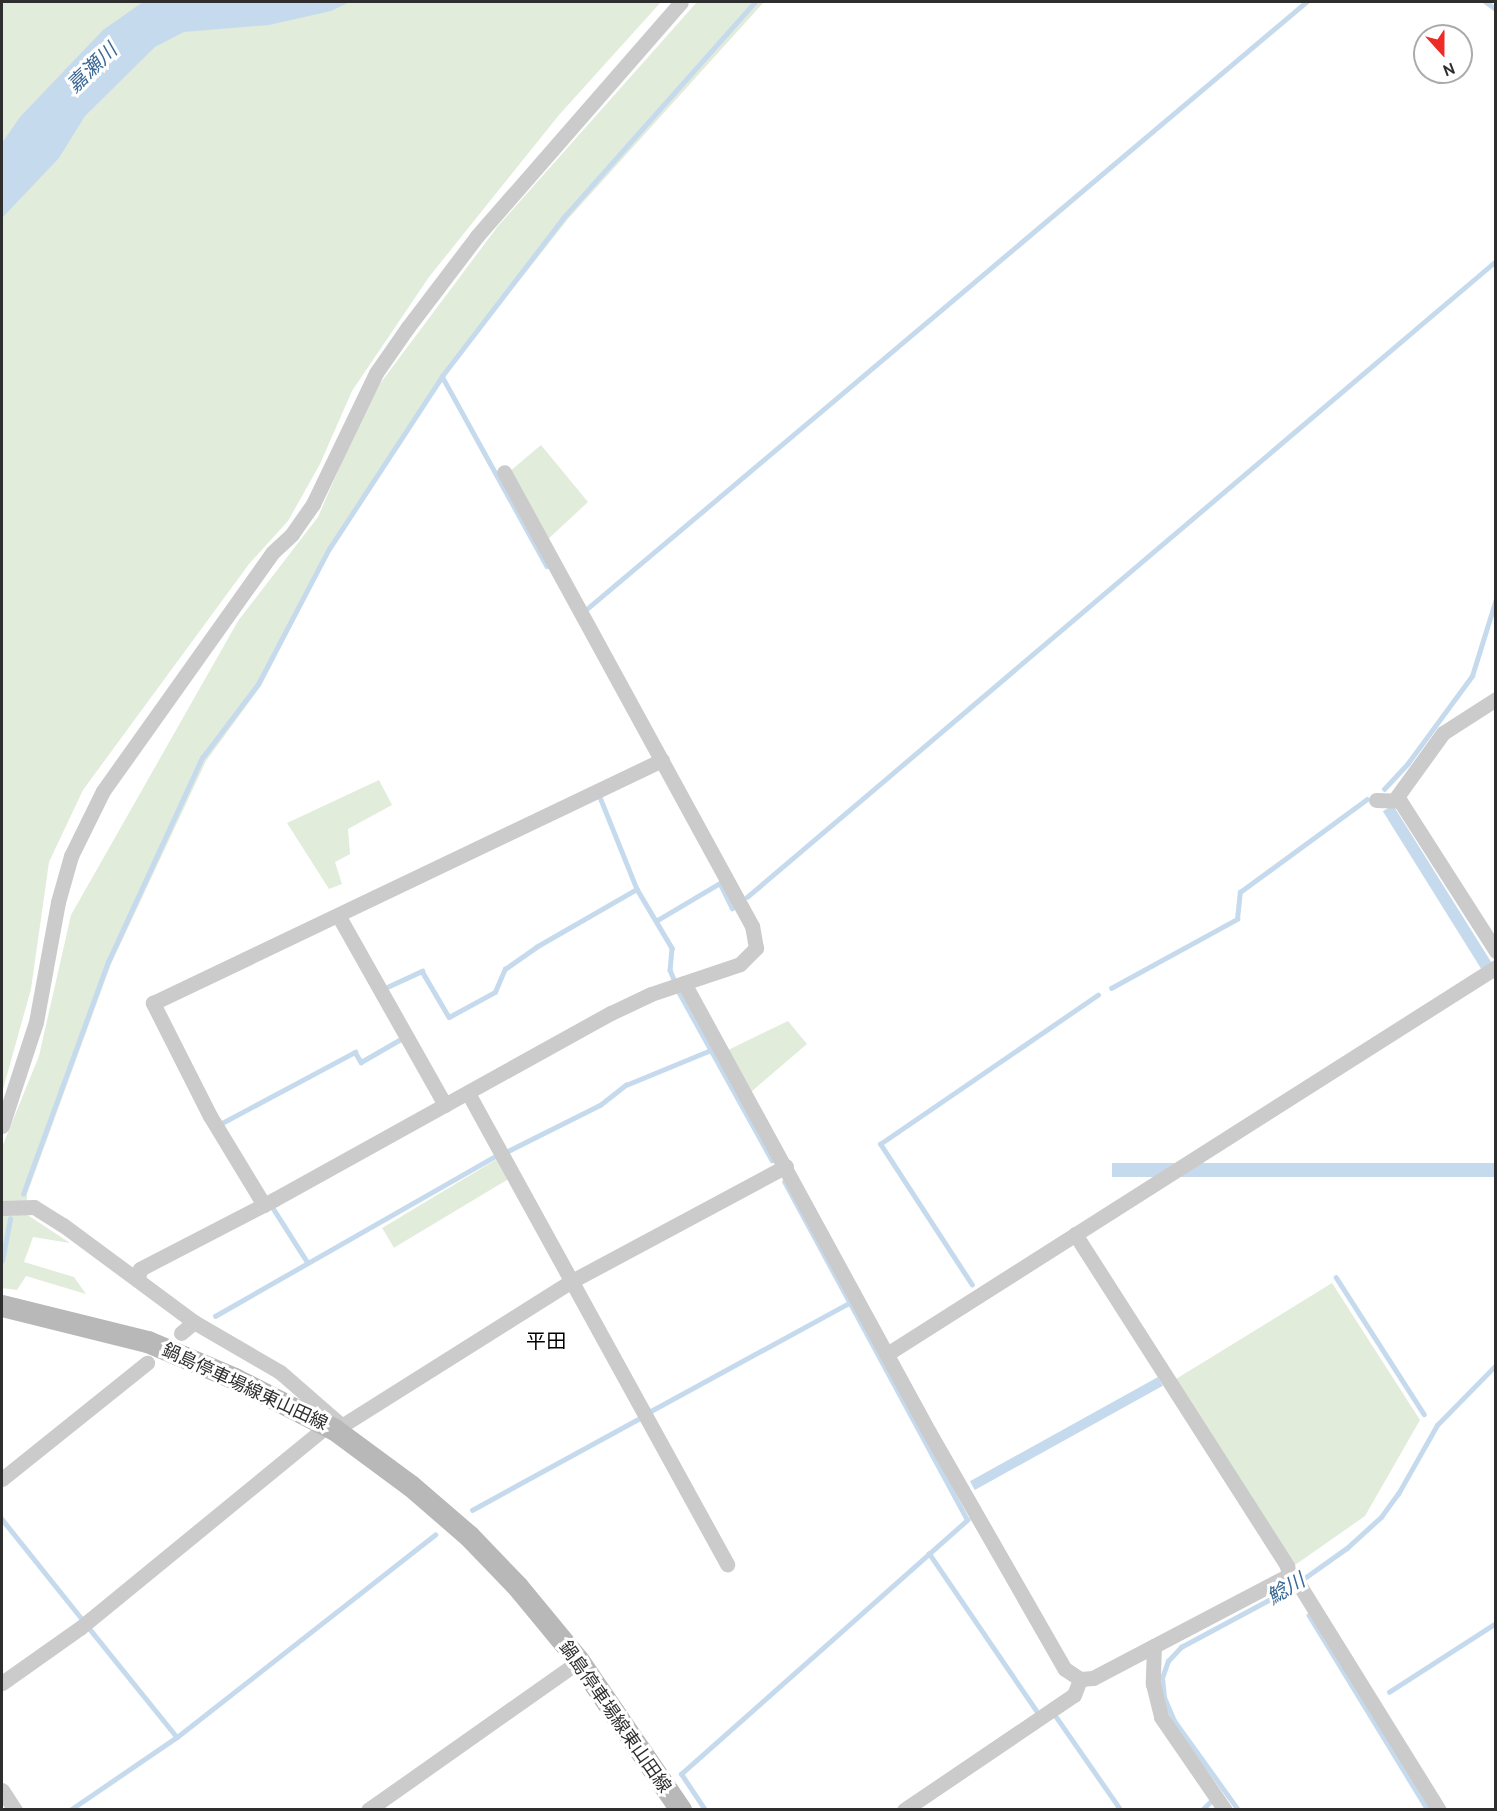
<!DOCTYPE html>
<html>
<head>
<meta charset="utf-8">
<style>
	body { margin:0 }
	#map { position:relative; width:1497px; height:1811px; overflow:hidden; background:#fff; font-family:Cabin,"Noto Sans JP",sans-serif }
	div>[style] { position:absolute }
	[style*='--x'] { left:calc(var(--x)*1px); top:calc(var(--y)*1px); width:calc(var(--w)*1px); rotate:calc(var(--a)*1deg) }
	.green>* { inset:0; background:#e2ecdb; transform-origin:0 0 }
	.water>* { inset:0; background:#c6daed; transform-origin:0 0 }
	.stream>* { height:4.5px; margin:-2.25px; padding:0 2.25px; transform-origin:2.25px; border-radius:2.25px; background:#c6daed }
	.minor>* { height:15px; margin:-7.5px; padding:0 7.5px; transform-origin:7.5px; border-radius:7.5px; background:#cbcbcb }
	.secondary>* { height:22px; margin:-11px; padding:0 11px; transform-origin:11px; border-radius:11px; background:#b8b8b8 }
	span { translate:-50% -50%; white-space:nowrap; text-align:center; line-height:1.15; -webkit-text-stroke:6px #fff; paint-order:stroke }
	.street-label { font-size:18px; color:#2e2e2e }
	.water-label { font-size:20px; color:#386894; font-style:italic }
	.neighbourhood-label { font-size:20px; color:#000 }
	.frame { position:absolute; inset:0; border:3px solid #2e2e2e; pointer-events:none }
	.north { position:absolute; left:1413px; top:24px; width:60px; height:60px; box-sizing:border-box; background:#fff; border:2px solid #ababab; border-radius:50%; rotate:159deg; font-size:16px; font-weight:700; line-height:24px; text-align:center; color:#2e2e2e }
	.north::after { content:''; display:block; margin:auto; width:21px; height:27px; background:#ed2c27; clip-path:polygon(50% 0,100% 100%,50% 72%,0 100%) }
</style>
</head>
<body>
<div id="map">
	<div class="green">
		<div style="clip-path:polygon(2px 2px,661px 2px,559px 115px,429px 277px,352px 391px,320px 464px,288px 521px,249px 564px,83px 790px,49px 862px,31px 989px,2px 1093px)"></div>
		<div style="clip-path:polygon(697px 2px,764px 2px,568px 219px,441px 380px,331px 550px,261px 686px,206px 761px,111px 964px,27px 1194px,26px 1214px,70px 1243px,33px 1237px,24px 1262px,74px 1277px,86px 1294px,26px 1276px,17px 1290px,2px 1288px,2px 1147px,39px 1056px,71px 915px,238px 621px,318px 517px,370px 397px,498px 226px)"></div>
		<div style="clip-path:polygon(541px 445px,588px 502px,546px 541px,509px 472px)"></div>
		<div style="clip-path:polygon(379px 780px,392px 805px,348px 829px,350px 854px,335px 862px,342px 884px,329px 889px,287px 823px)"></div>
		<div style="clip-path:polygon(788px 1021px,807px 1044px,751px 1092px,728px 1050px)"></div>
		<div style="left:497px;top:1159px;width:23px;height:134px;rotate:59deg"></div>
		<div style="clip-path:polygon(1332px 1283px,1420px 1420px,1365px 1516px,1295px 1565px,1176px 1379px)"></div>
	</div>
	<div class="water">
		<div style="clip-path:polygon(143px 2px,350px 2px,331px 11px,269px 25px,184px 32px,155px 47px,85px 116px,59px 158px,2px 218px,2px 143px,20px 117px,103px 30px)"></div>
		<div style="left:1393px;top:805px;width:192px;height:12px;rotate:58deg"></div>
		<div style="left:1495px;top:1163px;width:14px;height:383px;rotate:90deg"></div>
		<div style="left:1158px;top:1377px;width:10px;height:215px;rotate:61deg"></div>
	</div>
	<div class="stream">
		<div style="--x:1486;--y:2;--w:12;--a:35"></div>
		<div style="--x:442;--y:376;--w:217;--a:61.1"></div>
		<div style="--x:588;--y:608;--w:940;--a:-40.16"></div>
		<div style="--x:1384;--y:789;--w:35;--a:-47"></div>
		<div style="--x:1408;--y:763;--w:108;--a:-53.7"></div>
		<div style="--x:1472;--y:676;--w:81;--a:-72.7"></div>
		<div style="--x:600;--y:797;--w:99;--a:68.1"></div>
		<div style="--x:637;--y:889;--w:69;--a:59.3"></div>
		<div style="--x:672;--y:948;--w:22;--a:95"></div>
		<div style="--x:670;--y:970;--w:26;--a:67"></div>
		<div style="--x:680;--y:994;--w:190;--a:61"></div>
		<div style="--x:747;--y:897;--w:983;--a:-40.34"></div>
		<div style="--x:656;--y:921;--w:74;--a:-30.7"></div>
		<div style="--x:720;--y:883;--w:28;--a:64"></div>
		<div style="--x:385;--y:988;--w:41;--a:-24.7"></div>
		<div style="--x:422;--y:971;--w:53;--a:59.6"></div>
		<div style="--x:449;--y:1017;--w:52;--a:-28.5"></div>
		<div style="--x:495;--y:992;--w:25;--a:-67"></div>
		<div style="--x:505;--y:969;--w:38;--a:-35"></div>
		<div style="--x:536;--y:947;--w:116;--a:-29.9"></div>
		<div style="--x:1111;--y:988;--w:144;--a:-28.7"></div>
		<div style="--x:1237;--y:919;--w:27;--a:-84"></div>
		<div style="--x:1240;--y:892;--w:157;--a:-36.2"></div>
		<div style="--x:222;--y:1123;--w:151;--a:-28.1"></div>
		<div style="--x:355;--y:1052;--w:12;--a:59"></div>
		<div style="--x:361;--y:1062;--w:46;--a:-29.9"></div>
		<div style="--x:506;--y:1152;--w:105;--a:-26.6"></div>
		<div style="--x:600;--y:1105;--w:33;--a:-38"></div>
		<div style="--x:626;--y:1085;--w:92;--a:-22.4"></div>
		<div style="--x:23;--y:1194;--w:247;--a:-69.9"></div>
		<div style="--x:108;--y:962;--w:225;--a:-65.3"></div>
		<div style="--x:202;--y:758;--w:93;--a:-52.9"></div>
		<div style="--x:258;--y:684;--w:153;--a:-62.3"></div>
		<div style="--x:329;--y:549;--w:207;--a:-56.8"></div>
		<div style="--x:442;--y:376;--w:200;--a:-52.5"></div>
		<div style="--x:564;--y:217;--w:288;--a:-48.4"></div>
		<div style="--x:273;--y:1208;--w:65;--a:57.5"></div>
		<div style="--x:2;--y:1261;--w:43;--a:-79.2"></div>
		<div style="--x:1336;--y:1277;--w:163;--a:57.3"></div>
		<div style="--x:972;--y:1285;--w:168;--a:-123.1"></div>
		<div style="--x:880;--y:1144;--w:264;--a:-34.4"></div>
		<div style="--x:215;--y:1316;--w:323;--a:-29.7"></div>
		<div style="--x:649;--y:1412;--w:228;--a:-28.6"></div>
		<div style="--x:472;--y:1510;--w:189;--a:-28.7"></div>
		<div style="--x:2;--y:1519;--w:128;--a:51.3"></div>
		<div style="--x:929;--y:1553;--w:190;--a:55.7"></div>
		<div style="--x:1309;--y:1615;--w:228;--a:58.6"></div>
		<div style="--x:89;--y:1628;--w:140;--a:51.1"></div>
		<div style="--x:1389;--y:1692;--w:127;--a:-32.8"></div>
		<div style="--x:1055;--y:1715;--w:116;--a:55.2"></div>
		<div style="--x:70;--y:1810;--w:130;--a:-34.3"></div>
		<div style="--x:177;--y:1737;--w:328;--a:-38.1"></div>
		<div style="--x:705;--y:1810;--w:43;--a:-123.7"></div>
		<div style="--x:681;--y:1774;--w:383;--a:-41.6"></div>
		<div style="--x:967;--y:1520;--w:384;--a:-118.4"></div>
		<div style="--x:1202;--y:1810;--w:16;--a:-45"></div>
		<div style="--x:1238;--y:1810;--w:110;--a:-125.7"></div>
		<div style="--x:1174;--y:1721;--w:26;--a:-113"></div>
		<div style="--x:1164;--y:1697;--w:19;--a:-96"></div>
		<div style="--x:1162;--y:1678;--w:18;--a:-71"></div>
		<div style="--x:1168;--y:1661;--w:19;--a:-47"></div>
		<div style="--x:1181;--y:1647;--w:123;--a:-28.2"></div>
		<div style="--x:1289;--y:1589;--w:71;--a:-35.3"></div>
		<div style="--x:1347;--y:1548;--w:46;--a:-42.4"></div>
		<div style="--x:1381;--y:1517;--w:29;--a:-54"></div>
		<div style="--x:1398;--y:1494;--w:79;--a:-60.5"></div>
		<div style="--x:1437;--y:1425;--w:84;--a:-45.5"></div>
	</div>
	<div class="minor">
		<div style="--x:1396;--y:798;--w:80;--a:-54.1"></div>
		<div style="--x:1443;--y:733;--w:63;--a:-32.7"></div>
		<div style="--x:1376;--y:800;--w:24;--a:2"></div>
		<div style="--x:1400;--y:801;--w:178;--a:57.4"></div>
		<div style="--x:338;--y:915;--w:218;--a:60.6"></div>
		<div style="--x:684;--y:983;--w:511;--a:61.38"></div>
		<div style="--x:929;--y:1432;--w:273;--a:60.2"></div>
		<div style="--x:1065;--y:1669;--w:18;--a:34"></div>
		<div style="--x:1080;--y:1679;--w:13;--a:-4"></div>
		<div style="--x:1093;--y:1678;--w:221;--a:-27.7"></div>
		<div style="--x:1289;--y:1575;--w:7;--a:27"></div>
		<div style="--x:1295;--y:1578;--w:273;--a:58.2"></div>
		<div style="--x:468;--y:1093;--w:538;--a:61.19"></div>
		<div style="--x:2;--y:1126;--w:109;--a:-71.9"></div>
		<div style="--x:36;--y:1022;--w:122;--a:-79.6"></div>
		<div style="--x:58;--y:902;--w:48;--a:-74.2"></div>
		<div style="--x:71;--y:856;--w:72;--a:-63.8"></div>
		<div style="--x:103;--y:791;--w:293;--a:-54.6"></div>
		<div style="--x:273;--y:552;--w:26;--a:-43"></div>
		<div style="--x:292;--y:534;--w:37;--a:-55"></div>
		<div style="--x:313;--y:504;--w:145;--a:-64.3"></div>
		<div style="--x:376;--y:373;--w:56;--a:-55.2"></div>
		<div style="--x:408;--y:327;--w:114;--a:-52.8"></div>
		<div style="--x:477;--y:236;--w:310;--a:-48.9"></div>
		<div style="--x:264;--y:1205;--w:104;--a:-121.2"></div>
		<div style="--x:210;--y:1116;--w:127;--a:-116.8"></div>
		<div style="--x:153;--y:1003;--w:564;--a:-25.52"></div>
		<div style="--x:2;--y:1208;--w:32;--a:-2"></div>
		<div style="--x:34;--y:1207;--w:34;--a:32"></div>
		<div style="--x:63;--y:1225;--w:163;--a:36.5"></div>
		<div style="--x:194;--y:1322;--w:99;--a:30.2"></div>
		<div style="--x:280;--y:1372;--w:81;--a:41"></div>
		<div style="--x:1075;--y:1234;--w:394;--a:57.4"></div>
		<div style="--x:1287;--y:1566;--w:9;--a:77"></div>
		<div style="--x:138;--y:1279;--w:10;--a:-79"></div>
		<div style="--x:140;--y:1269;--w:152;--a:-27.4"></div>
		<div style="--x:275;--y:1199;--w:384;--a:-29"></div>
		<div style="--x:611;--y:1013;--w:44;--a:-25.4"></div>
		<div style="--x:651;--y:994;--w:94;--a:-18.6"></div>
		<div style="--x:740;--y:964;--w:23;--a:-45"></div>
		<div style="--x:756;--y:948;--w:22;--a:-100"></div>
		<div style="--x:752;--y:926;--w:517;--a:-118.65"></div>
		<div style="--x:181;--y:1333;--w:17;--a:-40"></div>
		<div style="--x:887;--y:1354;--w:722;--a:-32.43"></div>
		<div style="--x:335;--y:1430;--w:278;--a:-32.2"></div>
		<div style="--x:570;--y:1282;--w:245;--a:-28.2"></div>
		<div style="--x:2;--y:1479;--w:186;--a:-38.7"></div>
		<div style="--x:1154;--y:1646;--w:38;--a:92"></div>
		<div style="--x:1153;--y:1684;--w:34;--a:76"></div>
		<div style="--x:1161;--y:1717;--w:113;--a:55.5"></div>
		<div style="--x:2;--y:1683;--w:95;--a:-35.2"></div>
		<div style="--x:80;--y:1628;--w:319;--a:-39.3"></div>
		<div style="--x:2;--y:1790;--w:24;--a:57"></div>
		<div style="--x:368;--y:1810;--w:258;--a:-35.2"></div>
		<div style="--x:904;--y:1810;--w:205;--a:-34.1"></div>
		<div style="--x:1074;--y:1695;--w:17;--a:-69"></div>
	</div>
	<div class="secondary">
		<div style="--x:2;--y:1306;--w:150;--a:13.9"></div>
		<div style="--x:148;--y:1342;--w:95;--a:23"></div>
		<div style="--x:235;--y:1379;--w:112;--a:27"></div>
		<div style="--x:335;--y:1430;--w:94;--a:36.4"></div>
		<div style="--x:411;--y:1486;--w:77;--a:40.8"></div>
		<div style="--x:469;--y:1536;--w:71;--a:46.1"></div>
		<div style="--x:518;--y:1587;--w:96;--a:50.5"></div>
		<div style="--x:579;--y:1661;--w:181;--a:55.6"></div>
	</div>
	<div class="street-label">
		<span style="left:245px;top:1387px;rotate:25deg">鍋島停車場線東山田線</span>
		<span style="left:615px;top:1717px;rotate:55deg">鍋島停車場線東山田線</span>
	</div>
	<div class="water-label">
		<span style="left:92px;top:68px;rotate:-44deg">嘉瀬川</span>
		<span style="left:1286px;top:1589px;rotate:-31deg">鯰川</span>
	</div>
	<div class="neighbourhood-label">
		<span style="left:546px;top:1341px">平田</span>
	</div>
	<div class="frame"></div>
	<div class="north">N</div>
</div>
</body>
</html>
